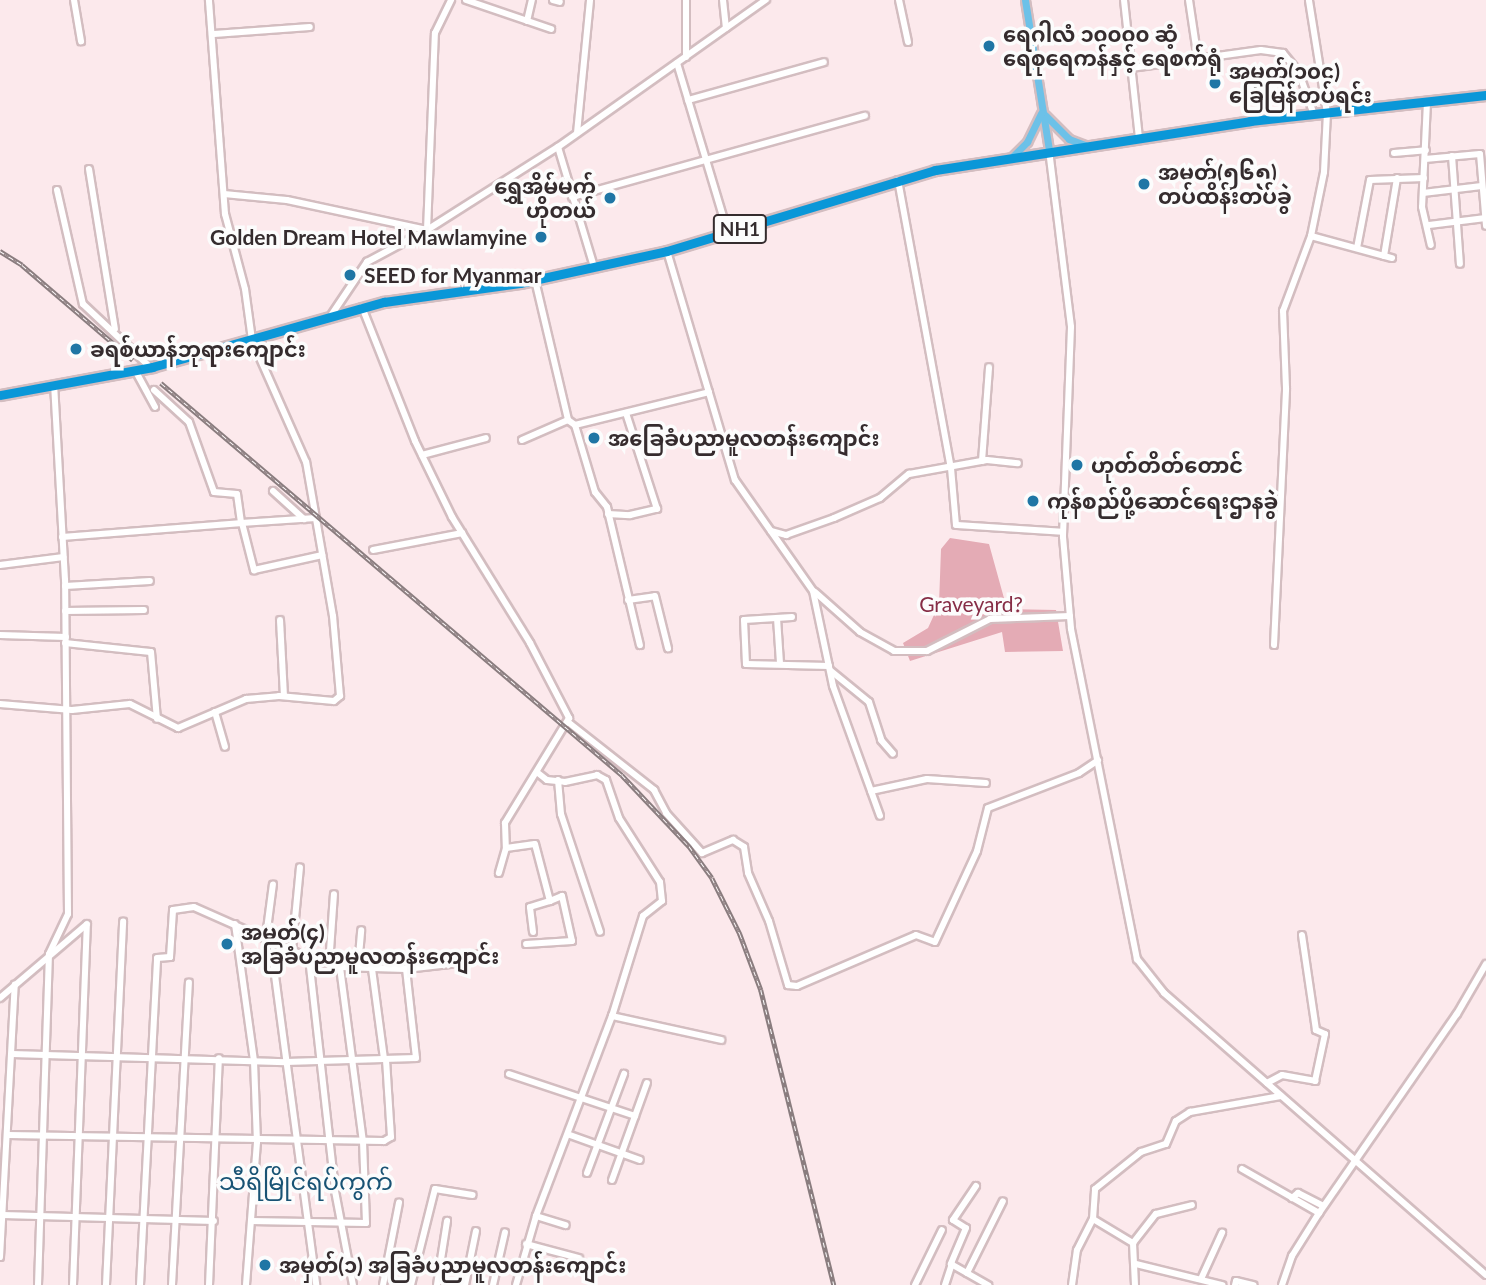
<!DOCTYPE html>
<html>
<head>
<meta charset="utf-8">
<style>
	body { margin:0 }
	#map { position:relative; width:1486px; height:1285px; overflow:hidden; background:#fce9ec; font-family:Lato,"Noto Sans Myanmar",sans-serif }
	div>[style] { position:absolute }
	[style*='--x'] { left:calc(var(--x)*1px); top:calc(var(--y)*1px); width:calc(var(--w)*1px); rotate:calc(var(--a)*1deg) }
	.green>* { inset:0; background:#e4abb5 }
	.roads { filter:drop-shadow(2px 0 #d3bdc0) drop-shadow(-2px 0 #d3bdc0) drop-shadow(0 2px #d3bdc0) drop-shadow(0 -2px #d3bdc0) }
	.minor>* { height:6px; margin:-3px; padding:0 3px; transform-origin:3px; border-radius:3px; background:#fff }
	.major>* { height:7px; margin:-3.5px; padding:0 3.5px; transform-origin:3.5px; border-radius:3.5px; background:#6cc1e8 }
	.highway>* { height:9px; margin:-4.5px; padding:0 4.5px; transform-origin:4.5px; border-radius:4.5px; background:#0a97d8 }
	.rail>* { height:4.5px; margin-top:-2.25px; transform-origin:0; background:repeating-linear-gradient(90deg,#fcfcfc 0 5px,#8a7d7f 0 10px); box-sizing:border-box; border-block:2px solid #8a7d7f }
	.dots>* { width:19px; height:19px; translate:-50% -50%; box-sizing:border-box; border:4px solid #fcfcfc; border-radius:50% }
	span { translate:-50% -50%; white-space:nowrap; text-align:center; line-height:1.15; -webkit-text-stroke:7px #fcfcfc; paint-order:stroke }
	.shield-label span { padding:2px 5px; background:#fcfcfc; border:2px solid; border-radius:5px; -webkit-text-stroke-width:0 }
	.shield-label { font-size:19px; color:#352c2e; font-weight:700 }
	.poi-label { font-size:21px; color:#352c2e; font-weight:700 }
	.left { translate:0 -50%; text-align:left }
	.right { translate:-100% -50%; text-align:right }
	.park-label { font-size:21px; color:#862d46 }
	.quarter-label { font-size:24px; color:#195374 }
</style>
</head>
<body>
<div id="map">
	<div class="green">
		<div style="clip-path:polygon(950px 538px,989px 544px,1007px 609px,1056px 610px,1063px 651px,1005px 652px,1002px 632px,910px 661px,903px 643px,928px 628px,939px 604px,941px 549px)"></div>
	</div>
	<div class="roads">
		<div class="minor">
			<div style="--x:74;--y:0;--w:42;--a:80.3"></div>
			<div style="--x:466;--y:0;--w:90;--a:18.8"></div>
			<div style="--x:553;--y:0;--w:7;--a:16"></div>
			<div style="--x:686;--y:0;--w:57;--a:90"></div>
			<div style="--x:723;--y:0;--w:28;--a:84"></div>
			<div style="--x:899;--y:0;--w:43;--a:77.9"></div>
			<div style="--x:1124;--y:0;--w:138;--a:83.8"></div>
			<div style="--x:1189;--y:0;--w:61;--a:81.5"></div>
			<div style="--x:527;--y:21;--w:22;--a:-77"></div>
			<div style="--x:214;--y:34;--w:96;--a:-4.2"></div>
			<div style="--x:677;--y:63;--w:177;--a:73.3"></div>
			<div style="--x:1131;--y:68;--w:131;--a:-7.9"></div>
			<div style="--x:1261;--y:50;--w:22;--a:8"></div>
			<div style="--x:1283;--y:53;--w:26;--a:51"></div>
			<div style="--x:1299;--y:73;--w:45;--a:70.3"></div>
			<div style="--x:688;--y:100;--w:141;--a:-15.6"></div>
			<div style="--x:1427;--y:102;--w:105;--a:92.7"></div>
			<div style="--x:1422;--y:207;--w:39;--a:77"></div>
			<div style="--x:577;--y:133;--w:134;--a:-84.4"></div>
			<div style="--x:558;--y:147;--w:125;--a:73.3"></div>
			<div style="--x:1049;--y:150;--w:178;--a:82.9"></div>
			<div style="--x:1071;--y:327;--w:210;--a:92.2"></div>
			<div style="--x:1063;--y:537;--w:92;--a:85"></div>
			<div style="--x:1071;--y:629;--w:337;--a:78.7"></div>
			<div style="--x:1137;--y:959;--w:43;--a:51.5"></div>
			<div style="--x:1164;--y:993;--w:428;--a:41.2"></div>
			<div style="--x:1394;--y:153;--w:32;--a:-5"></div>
			<div style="--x:1452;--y:156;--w:108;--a:85.8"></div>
			<div style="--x:1425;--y:159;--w:55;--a:-5.2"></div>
			<div style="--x:1480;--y:154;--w:72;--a:85.2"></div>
			<div style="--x:89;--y:169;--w:162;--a:80.8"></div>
			<div style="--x:898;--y:180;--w:293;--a:79.6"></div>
			<div style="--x:951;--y:468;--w:57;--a:85"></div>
			<div style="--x:956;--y:525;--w:107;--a:3.7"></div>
			<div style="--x:57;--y:190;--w:117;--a:77.2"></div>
			<div style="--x:83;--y:304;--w:92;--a:43.2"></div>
			<div style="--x:1423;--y:193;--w:59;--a:-6.8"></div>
			<div style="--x:224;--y:194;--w:63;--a:5.4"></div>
			<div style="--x:287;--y:200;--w:143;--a:12.1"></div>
			<div style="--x:427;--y:230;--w:197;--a:-87.7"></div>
			<div style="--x:435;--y:33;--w:37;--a:-64"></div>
			<div style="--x:572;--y:197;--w:304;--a:-15.5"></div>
			<div style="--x:1429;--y:225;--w:57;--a:-7"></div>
			<div style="--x:1311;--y:236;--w:84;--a:15.2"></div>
			<div style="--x:1357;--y:248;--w:69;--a:-79.2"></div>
			<div style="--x:1370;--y:180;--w:54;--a:-2.1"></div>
			<div style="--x:667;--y:251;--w:239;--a:73.5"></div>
			<div style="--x:735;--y:480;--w:136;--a:54.9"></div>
			<div style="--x:813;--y:591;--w:97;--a:78.1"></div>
			<div style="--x:833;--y:686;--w:138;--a:70.1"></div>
			<div style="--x:1384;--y:256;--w:79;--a:-80.5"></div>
			<div style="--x:535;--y:280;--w:144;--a:76.7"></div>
			<div style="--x:568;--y:420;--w:9;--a:36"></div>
			<div style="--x:575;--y:425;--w:70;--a:73.4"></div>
			<div style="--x:595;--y:492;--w:19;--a:51"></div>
			<div style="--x:607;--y:507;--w:142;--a:76.6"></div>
			<div style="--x:362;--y:307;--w:144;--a:68.4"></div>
			<div style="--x:415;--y:441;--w:85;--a:64"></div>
			<div style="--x:452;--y:517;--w:148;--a:58.2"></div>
			<div style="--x:530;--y:643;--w:85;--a:62.5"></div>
			<div style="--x:569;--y:718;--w:123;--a:121.4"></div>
			<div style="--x:505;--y:823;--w:25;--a:88"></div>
			<div style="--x:506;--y:848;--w:26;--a:106"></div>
			<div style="--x:332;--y:314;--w:63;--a:-56.1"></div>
			<div style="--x:367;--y:262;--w:68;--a:-28.1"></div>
			<div style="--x:427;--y:230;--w:155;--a:-32.4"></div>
			<div style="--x:558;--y:147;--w:255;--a:-35.3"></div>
			<div style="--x:135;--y:370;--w:42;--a:61.6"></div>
			<div style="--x:154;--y:390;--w:47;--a:42.4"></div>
			<div style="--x:189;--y:422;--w:74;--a:70.3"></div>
			<div style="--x:214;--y:492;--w:23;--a:5"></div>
			<div style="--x:237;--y:494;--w:29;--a:82"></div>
			<div style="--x:241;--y:523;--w:75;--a:-3.8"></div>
			<div style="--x:575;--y:425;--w:138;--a:-13.8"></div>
			<div style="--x:522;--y:440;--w:50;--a:-23.5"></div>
			<div style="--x:422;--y:455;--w:66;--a:-14.9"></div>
			<div style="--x:982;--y:461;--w:94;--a:-85.7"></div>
			<div style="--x:273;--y:491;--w:42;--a:42.1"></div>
			<div style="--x:608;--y:514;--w:22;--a:3"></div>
			<div style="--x:630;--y:515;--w:28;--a:-13"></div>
			<div style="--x:657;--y:509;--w:101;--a:-107.9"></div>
			<div style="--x:771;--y:531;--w:16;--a:15"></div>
			<div style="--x:786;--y:535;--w:51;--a:-19.5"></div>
			<div style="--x:834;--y:518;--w:50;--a:-23.5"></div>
			<div style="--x:880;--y:498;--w:38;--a:-40"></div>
			<div style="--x:909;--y:474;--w:79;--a:-10.2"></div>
			<div style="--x:987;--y:460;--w:31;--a:6"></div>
			<div style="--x:62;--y:537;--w:181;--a:-4.4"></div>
			<div style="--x:242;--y:523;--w:49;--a:75.7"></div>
			<div style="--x:254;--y:570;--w:70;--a:-12.4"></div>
			<div style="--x:373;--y:550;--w:91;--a:-10.8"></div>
			<div style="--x:0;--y:565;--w:64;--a:-7.2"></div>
			<div style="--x:65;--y:586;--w:85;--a:-3.4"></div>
			<div style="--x:815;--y:592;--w:60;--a:41.6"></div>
			<div style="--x:860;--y:632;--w:39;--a:29"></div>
			<div style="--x:894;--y:651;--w:33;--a:0"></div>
			<div style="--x:927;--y:651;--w:71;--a:-26.9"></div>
			<div style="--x:990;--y:619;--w:80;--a:-2.1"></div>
			<div style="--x:628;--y:600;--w:27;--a:-8"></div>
			<div style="--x:655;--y:596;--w:54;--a:76"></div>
			<div style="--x:65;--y:611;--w:79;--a:-0.7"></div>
			<div style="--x:792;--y:617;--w:48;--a:176.4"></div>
			<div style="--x:744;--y:620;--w:44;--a:87.4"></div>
			<div style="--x:746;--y:664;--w:83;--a:1.4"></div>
			<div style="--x:777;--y:618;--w:45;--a:86.2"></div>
			<div style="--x:280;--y:620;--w:76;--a:87"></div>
			<div style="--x:0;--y:635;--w:66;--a:1.7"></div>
			<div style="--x:65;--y:643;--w:86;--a:6"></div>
			<div style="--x:151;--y:652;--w:67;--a:84.9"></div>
			<div style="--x:1274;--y:645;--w:257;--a:-87.3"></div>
			<div style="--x:1286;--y:388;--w:77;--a:-92.2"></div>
			<div style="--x:1283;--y:311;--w:80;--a:-69.5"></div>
			<div style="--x:1311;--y:236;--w:65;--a:-78.5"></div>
			<div style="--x:1324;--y:172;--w:59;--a:-87.1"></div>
			<div style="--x:1327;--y:113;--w:114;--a:-99.1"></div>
			<div style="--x:831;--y:671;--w:49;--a:39.2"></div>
			<div style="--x:869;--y:702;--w:40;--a:72"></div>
			<div style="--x:881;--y:740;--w:18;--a:49"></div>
			<div style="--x:0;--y:704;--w:72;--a:4.8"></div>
			<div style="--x:72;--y:710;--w:58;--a:-5.9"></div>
			<div style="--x:130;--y:704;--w:54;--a:26.6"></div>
			<div style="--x:178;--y:728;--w:74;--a:-23.1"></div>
			<div style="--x:246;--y:699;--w:33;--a:-5"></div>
			<div style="--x:279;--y:696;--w:55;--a:5.2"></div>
			<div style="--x:334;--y:701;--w:8;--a:-40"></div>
			<div style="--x:340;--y:696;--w:80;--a:-95"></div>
			<div style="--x:333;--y:616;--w:156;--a:-99.9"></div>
			<div style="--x:306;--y:462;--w:133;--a:-113.9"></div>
			<div style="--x:252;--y:340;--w:51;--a:-97.8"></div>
			<div style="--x:245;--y:289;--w:78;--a:-104.9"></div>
			<div style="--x:225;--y:214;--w:215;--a:-94.3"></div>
			<div style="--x:215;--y:712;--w:36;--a:74"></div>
			<div style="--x:568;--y:722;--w:110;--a:38.3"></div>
			<div style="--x:654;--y:790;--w:26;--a:62"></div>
			<div style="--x:666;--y:813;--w:54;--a:48"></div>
			<div style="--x:702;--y:853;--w:34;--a:-23"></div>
			<div style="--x:733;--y:840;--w:13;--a:32"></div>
			<div style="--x:744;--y:847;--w:26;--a:81"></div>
			<div style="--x:748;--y:873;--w:52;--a:66.4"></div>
			<div style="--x:769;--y:921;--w:67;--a:73.5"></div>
			<div style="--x:788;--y:985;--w:9;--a:6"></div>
			<div style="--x:797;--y:986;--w:129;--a:-23.2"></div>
			<div style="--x:916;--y:935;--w:20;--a:20"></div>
			<div style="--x:935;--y:942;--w:100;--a:-65.2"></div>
			<div style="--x:977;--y:851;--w:44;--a:-75.7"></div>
			<div style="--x:988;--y:808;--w:97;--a:-21"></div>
			<div style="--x:1079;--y:773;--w:23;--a:-34"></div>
			<div style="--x:538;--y:773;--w:11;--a:38"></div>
			<div style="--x:547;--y:780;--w:18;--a:6"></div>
			<div style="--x:565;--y:782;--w:33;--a:-12"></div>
			<div style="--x:597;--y:775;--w:10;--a:29"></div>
			<div style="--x:606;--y:780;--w:40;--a:71.1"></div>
			<div style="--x:619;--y:818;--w:76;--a:57.4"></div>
			<div style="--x:660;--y:882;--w:19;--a:84"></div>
			<div style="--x:662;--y:901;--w:24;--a:142"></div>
			<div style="--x:643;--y:916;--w:105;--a:107.2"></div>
			<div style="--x:558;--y:780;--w:34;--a:85"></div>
			<div style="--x:561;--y:814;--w:124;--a:71.7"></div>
			<div style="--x:871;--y:791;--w:57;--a:-12.1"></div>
			<div style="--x:927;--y:779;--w:59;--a:3.9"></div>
			<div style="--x:506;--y:848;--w:29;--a:-8"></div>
			<div style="--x:535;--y:844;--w:59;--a:75.3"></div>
			<div style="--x:550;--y:901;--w:13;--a:-23"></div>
			<div style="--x:562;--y:896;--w:46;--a:77.5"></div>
			<div style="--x:572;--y:941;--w:46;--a:176.3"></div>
			<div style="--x:235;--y:924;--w:138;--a:82.1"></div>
			<div style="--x:254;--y:1061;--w:81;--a:87.9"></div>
			<div style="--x:257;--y:1142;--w:143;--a:94.4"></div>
			<div style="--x:533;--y:932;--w:25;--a:-97"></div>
			<div style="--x:530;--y:907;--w:21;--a:-17"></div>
			<div style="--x:266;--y:937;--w:53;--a:-82.5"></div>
			<div style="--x:270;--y:938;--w:350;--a:82.4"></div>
			<div style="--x:292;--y:950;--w:83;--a:-84.5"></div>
			<div style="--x:309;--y:958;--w:234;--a:83.6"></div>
			<div style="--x:335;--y:1191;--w:96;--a:79.2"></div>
			<div style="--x:329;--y:965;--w:71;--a:-86"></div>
			<div style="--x:358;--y:967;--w:37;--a:-85"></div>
			<div style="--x:372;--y:969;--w:91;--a:82.4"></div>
			<div style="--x:0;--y:998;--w:114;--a:-40.4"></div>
			<div style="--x:12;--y:1054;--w:274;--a:1.7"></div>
			<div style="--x:286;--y:1062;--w:130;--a:-1.8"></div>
			<div style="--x:416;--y:1058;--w:90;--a:-96.4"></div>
			<div style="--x:509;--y:1074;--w:133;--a:18.4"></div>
			<div style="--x:1267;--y:1083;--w:17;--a:-28"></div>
			<div style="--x:1282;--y:1075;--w:34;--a:10"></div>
			<div style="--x:1315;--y:1081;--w:48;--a:-78"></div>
			<div style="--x:1325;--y:1034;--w:10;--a:-156"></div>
			<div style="--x:1316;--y:1030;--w:96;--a:-98.4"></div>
			<div style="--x:8;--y:1135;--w:376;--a:0.9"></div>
			<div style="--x:384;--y:1141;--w:8;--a:-30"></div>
			<div style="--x:391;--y:1137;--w:78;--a:-93.7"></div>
			<div style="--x:570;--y:1135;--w:74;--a:19.7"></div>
			<div style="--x:1242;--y:1169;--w:89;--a:29.7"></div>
			<div style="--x:587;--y:1173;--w:106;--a:-69.5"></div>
			<div style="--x:612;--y:1180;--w:103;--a:-70.2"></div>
			<div style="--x:976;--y:1186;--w:41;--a:124.1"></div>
			<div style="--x:953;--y:1220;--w:15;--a:32"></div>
			<div style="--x:966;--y:1228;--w:39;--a:113"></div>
			<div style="--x:951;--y:1264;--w:43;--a:29.6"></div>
			<div style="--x:1292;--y:1198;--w:8;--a:-40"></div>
			<div style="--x:1298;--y:1193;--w:28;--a:27"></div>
			<div style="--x:3;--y:1215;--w:211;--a:1.6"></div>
			<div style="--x:536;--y:1216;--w:31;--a:17"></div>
			<div style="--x:1093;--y:1219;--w:47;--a:31"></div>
			<div style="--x:1133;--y:1243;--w:42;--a:87.3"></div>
			<div style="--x:251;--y:1221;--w:115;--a:1"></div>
			<div style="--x:366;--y:1223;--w:81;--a:-92.1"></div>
			<div style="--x:363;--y:1142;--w:177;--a:-97.5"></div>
			<div style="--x:1133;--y:1243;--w:37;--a:-52"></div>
			<div style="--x:1156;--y:1214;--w:37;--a:-14"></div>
			<div style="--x:526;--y:1244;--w:55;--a:14.8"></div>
			<div style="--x:0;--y:1257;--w:273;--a:-86.9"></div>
			<div style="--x:1136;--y:1264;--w:89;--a:13.7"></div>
			<div style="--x:967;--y:1273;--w:80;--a:-63.4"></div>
			<div style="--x:1201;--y:1279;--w:51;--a:-65.5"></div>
			<div style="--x:38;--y:1285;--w:331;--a:-88.1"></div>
			<div style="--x:49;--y:954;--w:44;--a:-64.6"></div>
			<div style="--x:68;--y:914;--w:334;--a:-90.5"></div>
			<div style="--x:65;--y:580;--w:195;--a:-93.2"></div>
			<div style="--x:73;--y:1285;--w:361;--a:-87.8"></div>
			<div style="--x:106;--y:1285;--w:364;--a:-87.3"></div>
			<div style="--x:140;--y:1285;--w:327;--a:-87"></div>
			<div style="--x:157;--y:958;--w:13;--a:-4"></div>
			<div style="--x:170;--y:957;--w:47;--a:-86.3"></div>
			<div style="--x:173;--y:910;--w:21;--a:-8"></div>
			<div style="--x:194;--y:907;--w:126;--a:23.9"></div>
			<div style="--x:309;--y:958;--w:32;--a:16"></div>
			<div style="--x:340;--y:967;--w:66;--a:1.7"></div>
			<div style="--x:406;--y:969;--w:44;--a:-6.5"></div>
			<div style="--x:450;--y:964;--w:36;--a:-19"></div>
			<div style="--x:172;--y:1285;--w:303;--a:-86.8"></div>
			<div style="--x:209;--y:1285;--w:227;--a:-87.5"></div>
			<div style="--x:383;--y:1285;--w:84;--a:-79"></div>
			<div style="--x:411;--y:1285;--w:99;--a:-76"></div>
			<div style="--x:435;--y:1189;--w:38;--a:9"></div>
			<div style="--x:437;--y:1285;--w:65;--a:-81.1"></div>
			<div style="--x:465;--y:1285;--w:55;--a:-78.5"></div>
			<div style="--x:493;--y:1285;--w:54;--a:-77.2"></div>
			<div style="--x:516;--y:1285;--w:72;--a:-73.8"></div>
			<div style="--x:536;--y:1216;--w:214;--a:-69.2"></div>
			<div style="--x:612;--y:1016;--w:112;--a:12.4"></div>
			<div style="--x:915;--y:1285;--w:61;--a:-63.9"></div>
			<div style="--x:945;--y:1285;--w:22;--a:-72"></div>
			<div style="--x:1072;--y:1285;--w:35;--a:-82"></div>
			<div style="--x:1077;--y:1250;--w:35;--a:-63"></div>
			<div style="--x:1093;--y:1219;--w:30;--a:-86"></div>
			<div style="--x:1095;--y:1189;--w:59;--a:-38.8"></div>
			<div style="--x:1141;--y:1152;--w:26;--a:-18"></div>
			<div style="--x:1166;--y:1144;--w:25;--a:-67"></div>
			<div style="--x:1176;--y:1121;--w:17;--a:-33"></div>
			<div style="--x:1190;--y:1112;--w:92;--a:-10"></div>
			<div style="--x:1235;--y:1285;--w:4;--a:-76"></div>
			<div style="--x:1236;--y:1281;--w:18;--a:13"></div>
			<div style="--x:1282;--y:1285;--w:31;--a:-71"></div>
			<div style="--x:1292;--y:1256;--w:51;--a:-57.9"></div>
			<div style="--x:1319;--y:1213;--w:242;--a:-55.3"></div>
			<div style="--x:1457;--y:1014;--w:58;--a:-59.9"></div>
		</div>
		<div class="major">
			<div style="--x:1025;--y:0;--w:152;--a:80.9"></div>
			<div style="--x:1045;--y:115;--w:34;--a:45"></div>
			<div style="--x:1069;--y:139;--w:17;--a:21"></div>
			<div style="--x:1013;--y:156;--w:20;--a:-45"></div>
			<div style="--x:1027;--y:142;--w:32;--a:-64"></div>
		</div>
		<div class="highway">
			<div style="--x:0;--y:395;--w:155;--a:-10.4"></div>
			<div style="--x:152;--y:367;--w:241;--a:-15.7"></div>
			<div style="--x:384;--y:302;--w:137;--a:-8"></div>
			<div style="--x:520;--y:283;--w:150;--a:-12.3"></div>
			<div style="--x:667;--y:251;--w:280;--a:-16.8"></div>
			<div style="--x:935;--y:170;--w:319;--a:-8.8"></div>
			<div style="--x:1250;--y:121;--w:237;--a:-6.3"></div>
		</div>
	</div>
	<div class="rail">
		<div style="--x:0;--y:251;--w:26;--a:32"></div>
		<div style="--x:22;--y:265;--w:146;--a:40.6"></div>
		<div style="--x:161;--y:383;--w:605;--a:40.38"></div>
		<div style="--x:622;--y:775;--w:98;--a:46.7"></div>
		<div style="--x:689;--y:846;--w:39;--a:54"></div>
		<div style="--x:712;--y:878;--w:63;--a:63.4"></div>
		<div style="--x:740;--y:934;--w:60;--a:69.4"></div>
		<div style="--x:761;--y:990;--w:304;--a:76.1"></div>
	</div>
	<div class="dots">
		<div style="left:989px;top:46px;background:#1f76a5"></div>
		<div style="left:1215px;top:83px;background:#1f76a5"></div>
		<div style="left:1144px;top:184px;background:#1f76a5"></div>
		<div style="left:610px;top:198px;background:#1f76a5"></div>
		<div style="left:541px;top:237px;background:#1f76a5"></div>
		<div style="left:350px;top:275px;background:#1f76a5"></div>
		<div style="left:76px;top:349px;background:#1f76a5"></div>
		<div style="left:594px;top:438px;background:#1f76a5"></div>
		<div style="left:1077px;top:465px;background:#1f76a5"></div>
		<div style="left:1033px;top:501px;background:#1f76a5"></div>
		<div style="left:227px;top:944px;background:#1f76a5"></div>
		<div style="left:265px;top:1265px;background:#1f76a5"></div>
	</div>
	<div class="shield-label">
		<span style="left:740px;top:229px">NH1</span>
	</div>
	<div class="poi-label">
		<span class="left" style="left:1003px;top:46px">ရေဂါလံ ၁၀၀၀၀ ဆံ့<br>ရေစုရေကန်နှင့် ရေစက်ရုံ</span>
		<span class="left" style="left:1229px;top:83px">အမှတ်(၁၀၄)<br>ခြေမြန်တပ်ရင်း</span>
		<span class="left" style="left:1158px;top:184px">အမှတ်(၅၆၅)<br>တပ်ထိန်းတပ်ခွဲ</span>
		<span class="right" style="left:596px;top:198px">ရွှေအိမ်မက်<br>ဟိုတယ်</span>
		<span class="right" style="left:527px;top:237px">Golden Dream Hotel Mawlamyine</span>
		<span class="left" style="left:364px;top:275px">SEED for Myanmar</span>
		<span class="left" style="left:90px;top:349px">ခရစ်ယာန်ဘုရားကျောင်း</span>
		<span class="left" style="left:608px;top:438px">အခြေခံပညာမူလတန်းကျောင်း</span>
		<span class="left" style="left:1091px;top:465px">ဟုတ်တိတ်တောင်</span>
		<span class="left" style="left:1047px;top:501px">ကုန်စည်ပို့ဆောင်ရေးဌာနခွဲ</span>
		<span class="left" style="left:241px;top:944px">အမှတ်(၄)<br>အခြခံပညာမူလတန်းကျောင်း</span>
		<span class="left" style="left:279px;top:1265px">အမှတ်(၁) အခြခံပညာမူလတန်းကျောင်း</span>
	</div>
	<div class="park-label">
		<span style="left:971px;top:604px">Graveyard?</span>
	</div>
	<div class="quarter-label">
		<span style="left:306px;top:1181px">သီရိမြိုင်ရပ်ကွက်</span>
	</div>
</div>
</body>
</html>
